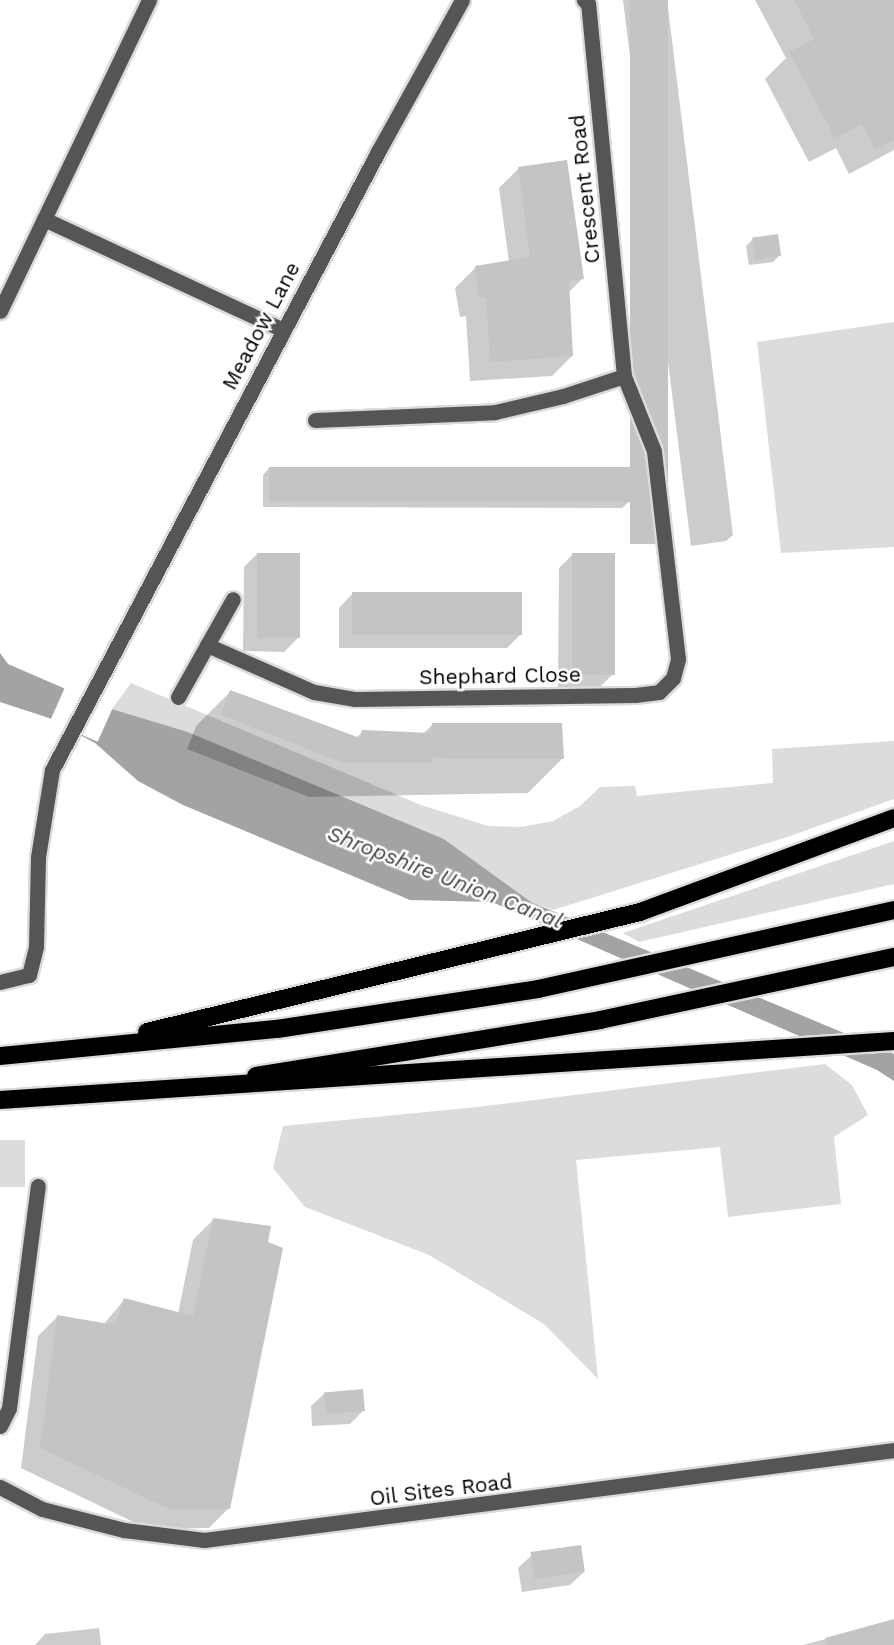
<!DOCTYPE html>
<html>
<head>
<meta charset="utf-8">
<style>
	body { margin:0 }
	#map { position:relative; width:894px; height:1645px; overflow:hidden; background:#fff; font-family:"Work Sans",sans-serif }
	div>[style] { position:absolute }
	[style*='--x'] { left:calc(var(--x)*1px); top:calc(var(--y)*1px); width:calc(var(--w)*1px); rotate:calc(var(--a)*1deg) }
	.green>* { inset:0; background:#dcdcdc; transform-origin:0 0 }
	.water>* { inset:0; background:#a3a3a3 }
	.pier>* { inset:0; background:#fff; transform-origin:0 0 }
	.shadow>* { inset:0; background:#0003 }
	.building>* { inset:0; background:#c4c4c4; transform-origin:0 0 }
	.roads { filter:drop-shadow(2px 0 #dbdbdb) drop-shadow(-2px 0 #dbdbdb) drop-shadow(0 2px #dbdbdb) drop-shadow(0 -2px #dbdbdb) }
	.minor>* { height:15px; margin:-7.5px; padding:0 7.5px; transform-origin:7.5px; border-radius:7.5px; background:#555 }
	.highway>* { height:18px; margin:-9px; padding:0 9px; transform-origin:9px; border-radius:9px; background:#000 }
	span { translate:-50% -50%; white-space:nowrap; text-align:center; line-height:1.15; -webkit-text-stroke:5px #fff; paint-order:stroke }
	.street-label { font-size:21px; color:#000 }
	.water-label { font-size:22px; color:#444; font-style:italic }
</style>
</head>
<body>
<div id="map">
	<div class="green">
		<div style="clip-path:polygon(894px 322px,894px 547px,781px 553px,757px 342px)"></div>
		<div style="clip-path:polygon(131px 683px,421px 805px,488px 826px,521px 827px,553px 821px,580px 806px,600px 787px,635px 786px,637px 796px,773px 783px,772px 749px,894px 741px,894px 799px,790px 836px,553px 910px,531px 902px,444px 839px,188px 732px,112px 709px)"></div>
		<div style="clip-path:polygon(894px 841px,894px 884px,639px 942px,623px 933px)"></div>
		<div style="clip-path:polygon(825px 1064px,852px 1085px,868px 1115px,834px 1137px,841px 1204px,728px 1217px,720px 1147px,576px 1160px,598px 1379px,544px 1324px,429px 1255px,305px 1207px,273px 1168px,283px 1126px,477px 1107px)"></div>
		<div style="left:0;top:1140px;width:25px;height:47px"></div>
	</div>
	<div class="water">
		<div style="clip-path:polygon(0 653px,8px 664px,112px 709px,188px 732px,444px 839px,531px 902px,894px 1054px,894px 1081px,877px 1070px,492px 902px,410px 900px,183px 805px,138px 781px,95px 743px,49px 718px,0 702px)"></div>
	</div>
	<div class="pier">
		<div style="left:66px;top:685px;width:52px;height:39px;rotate:24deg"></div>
	</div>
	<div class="shadow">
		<div style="clip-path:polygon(623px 0,667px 0,733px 535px,726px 541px,691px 546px)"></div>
		<div style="clip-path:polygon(755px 0,894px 0,894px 150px,849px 174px,836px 148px,809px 162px,765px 79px,786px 58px)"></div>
		<div style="clip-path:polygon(519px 168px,582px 279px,568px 293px,572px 356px,552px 376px,470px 381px,466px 316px,460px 317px,455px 288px,475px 268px,509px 262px,499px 188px)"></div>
		<div style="clip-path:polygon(753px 239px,779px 256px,773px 262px,749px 265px,746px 246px)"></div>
		<div style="clip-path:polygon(269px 468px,629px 502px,622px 508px,263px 507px,263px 475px)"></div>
		<div style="clip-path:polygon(257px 554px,298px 638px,284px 652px,243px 651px,244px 567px)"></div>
		<div style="clip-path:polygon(573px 554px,613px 674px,599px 688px,558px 687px,559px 568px)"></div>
		<div style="clip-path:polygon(352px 594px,520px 635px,507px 648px,339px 648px,339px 608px)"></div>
		<div style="clip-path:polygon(231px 691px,356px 738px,362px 732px,423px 734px,433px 724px,563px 758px,528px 793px,309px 797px,187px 749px,196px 726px)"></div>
		<div style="clip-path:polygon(213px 1220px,229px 1508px,209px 1528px,148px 1529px,21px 1468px,38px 1336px,58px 1316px,103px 1325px,124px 1300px,178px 1314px,193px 1240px)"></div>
		<div style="clip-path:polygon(325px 1393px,363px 1411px,350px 1424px,312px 1426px,311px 1406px)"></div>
		<div style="clip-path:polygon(532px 1555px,584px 1572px,570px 1585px,522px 1592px,518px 1568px)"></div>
		<div style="clip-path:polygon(894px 1621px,894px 1645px,803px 1645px)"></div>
		<div style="clip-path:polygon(99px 1628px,101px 1645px,35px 1645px,45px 1634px)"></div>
	</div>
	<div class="building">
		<div style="left:630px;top:0;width:38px;height:544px"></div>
		<div style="clip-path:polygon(794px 0,894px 0,894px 140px,875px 149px,862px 124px,835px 138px,789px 52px,814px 39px)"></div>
		<div style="clip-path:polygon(567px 160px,584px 279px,569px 281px,573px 356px,490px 362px,486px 297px,479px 298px,475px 266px,530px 257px,518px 167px)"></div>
		<div style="left:778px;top:234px;width:22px;height:26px;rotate:82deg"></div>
		<div style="left:269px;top:467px;width:361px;height:35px"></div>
		<div style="left:257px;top:553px;width:43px;height:85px"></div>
		<div style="left:572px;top:553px;width:43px;height:122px"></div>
		<div style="left:522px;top:592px;width:43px;height:170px;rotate:90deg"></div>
		<div style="clip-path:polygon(230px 690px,360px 738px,362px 730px,431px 733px,432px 723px,562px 723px,564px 759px,432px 758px,433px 763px,344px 763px,221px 715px)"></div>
		<div style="clip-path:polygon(213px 1218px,271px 1226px,268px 1242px,283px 1248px,230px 1509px,169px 1509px,40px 1448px,57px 1315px,115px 1325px,124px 1298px,193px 1316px)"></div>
		<div style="left:363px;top:1389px;width:22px;height:39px;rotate:85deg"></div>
		<div style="left:581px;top:1545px;width:27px;height:51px;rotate:82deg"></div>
		<div style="clip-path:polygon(894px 1619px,894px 1645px,826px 1645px,825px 1638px)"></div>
	</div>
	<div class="roads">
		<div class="minor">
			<div style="--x:44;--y:219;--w:264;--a:24.9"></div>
			<div style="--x:0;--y:311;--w:345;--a:-64.4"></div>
			<div style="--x:315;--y:420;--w:180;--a:-2.5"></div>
			<div style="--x:495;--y:412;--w:70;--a:-13.2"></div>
			<div style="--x:563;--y:396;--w:64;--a:-18.2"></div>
			<div style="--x:207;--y:645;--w:117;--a:23.7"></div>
			<div style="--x:314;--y:692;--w:42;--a:9.7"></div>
			<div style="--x:355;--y:699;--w:280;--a:-0.8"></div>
			<div style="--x:635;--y:695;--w:24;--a:-7"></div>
			<div style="--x:659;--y:692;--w:20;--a:-45"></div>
			<div style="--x:673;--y:678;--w:20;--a:-75"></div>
			<div style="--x:678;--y:659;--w:209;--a:-96.6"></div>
			<div style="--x:654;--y:451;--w:81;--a:-111.8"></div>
			<div style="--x:624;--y:376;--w:374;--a:-95.5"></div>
			<div style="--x:588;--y:4;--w:6;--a:-135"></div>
			<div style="--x:178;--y:697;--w:112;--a:-60.7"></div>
			<div style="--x:0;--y:982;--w:30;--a:-14"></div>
			<div style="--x:29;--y:975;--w:30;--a:-76"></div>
			<div style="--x:36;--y:946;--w:89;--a:-88.7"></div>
			<div style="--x:38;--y:857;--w:88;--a:-80.9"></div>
			<div style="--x:52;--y:770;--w:703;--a:-62.2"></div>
			<div style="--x:380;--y:148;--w:169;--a:-61"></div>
			<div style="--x:0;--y:1426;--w:20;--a:-63"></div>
			<div style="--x:9;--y:1408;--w:224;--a:-82.6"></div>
			<div style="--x:0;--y:1487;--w:47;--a:27.6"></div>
			<div style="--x:42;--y:1509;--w:85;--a:14.4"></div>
			<div style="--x:124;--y:1530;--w:81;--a:7.1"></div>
			<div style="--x:204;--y:1540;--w:696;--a:-7.43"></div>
		</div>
		<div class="highway">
			<div style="--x:147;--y:1032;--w:507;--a:-13.68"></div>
			<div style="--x:640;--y:912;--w:271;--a:-20.3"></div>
			<div style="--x:0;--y:1056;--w:278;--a:-5.6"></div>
			<div style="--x:277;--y:1029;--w:264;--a:-8.7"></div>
			<div style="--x:538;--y:989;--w:365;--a:-12.5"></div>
			<div style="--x:256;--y:1076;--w:349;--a:-9.2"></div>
			<div style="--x:600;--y:1020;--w:301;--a:-12.1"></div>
			<div style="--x:0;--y:1100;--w:896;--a:-3.78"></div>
		</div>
	</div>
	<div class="street-label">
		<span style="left:585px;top:189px;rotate:-96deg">Crescent Road</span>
		<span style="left:261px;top:326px;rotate:-62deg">Meadow Lane</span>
		<span style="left:500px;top:676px;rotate:-1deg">Shephard Close</span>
		<span style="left:441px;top:1490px;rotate:-7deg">Oil Sites Road</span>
	</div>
	<div class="water-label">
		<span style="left:445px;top:877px;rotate:21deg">Shropshire Union Canal</span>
	</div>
</div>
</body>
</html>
